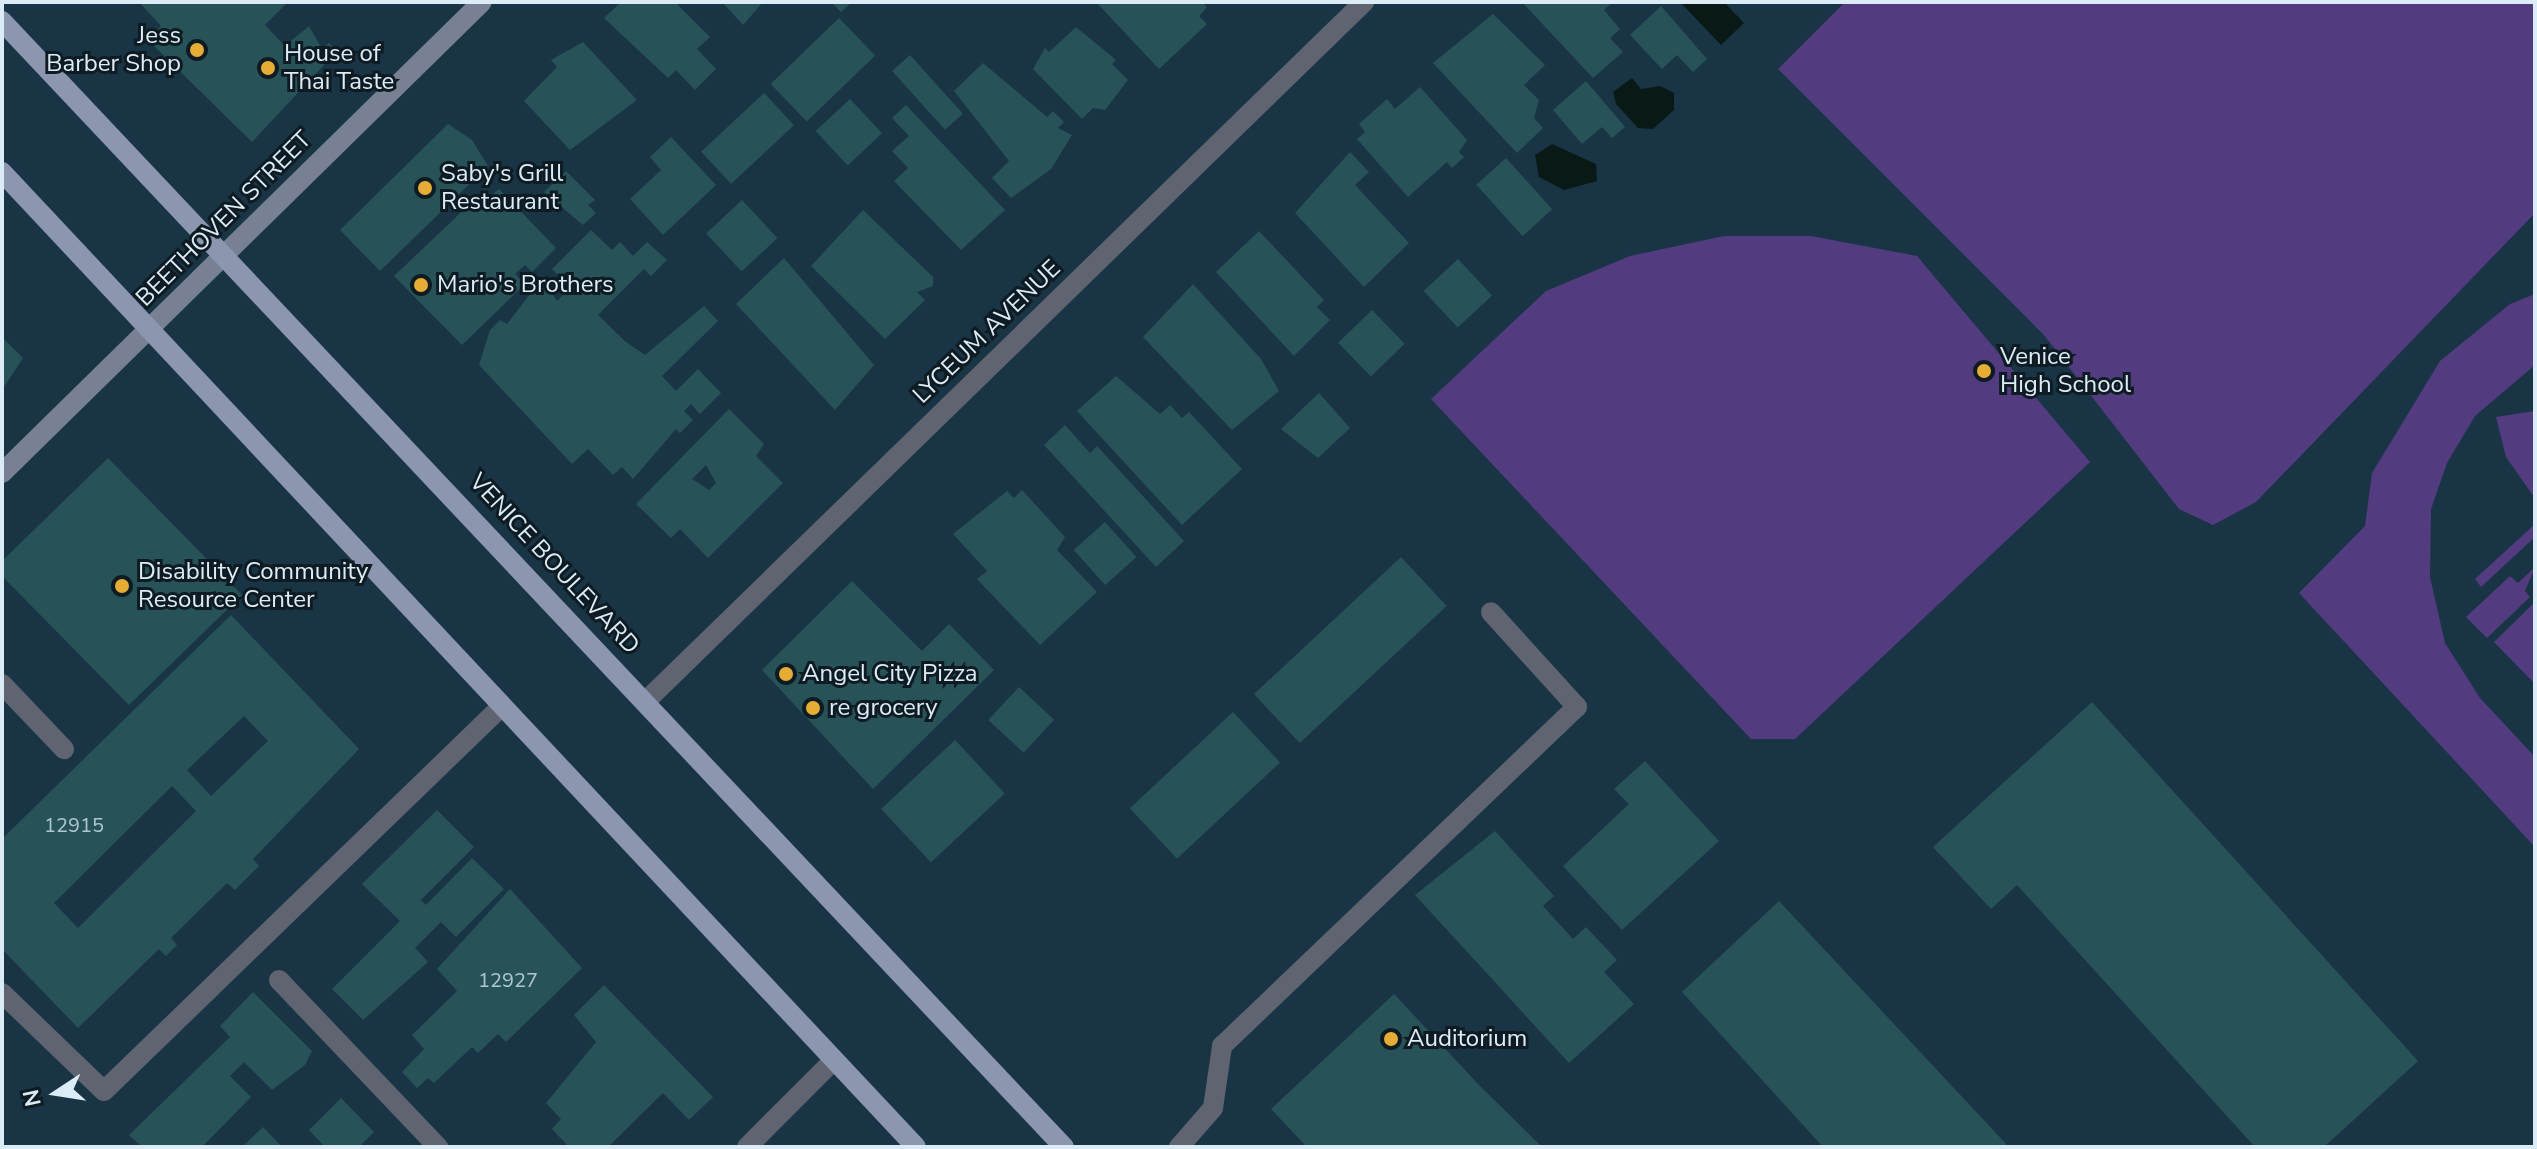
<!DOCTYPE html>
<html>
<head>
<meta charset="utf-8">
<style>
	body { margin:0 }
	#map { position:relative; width:2537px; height:1149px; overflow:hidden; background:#193545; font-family:"Nunito Sans",sans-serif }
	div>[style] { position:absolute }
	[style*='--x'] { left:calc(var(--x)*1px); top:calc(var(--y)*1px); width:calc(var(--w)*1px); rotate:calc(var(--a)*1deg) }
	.green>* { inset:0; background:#533b80 }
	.water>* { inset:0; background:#091915 }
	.building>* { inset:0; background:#275358; transform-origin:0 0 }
	.lane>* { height:20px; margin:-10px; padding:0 10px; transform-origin:10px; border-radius:10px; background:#5f6470 }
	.street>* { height:20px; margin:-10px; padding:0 10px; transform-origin:10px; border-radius:10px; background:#5f6470 }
	.secondary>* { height:20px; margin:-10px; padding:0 10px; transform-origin:10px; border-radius:10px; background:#788193 }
	.primary>* { height:20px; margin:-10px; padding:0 10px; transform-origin:10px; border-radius:10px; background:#8c96ae }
	.dots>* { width:22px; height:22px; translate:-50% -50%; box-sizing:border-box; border:4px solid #0f1b22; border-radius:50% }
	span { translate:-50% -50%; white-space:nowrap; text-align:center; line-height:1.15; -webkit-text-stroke:6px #0f1b22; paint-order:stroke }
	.number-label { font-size:20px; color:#afc6ce }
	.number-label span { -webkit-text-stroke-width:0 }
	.poi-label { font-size:24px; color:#dcecf6 }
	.right { translate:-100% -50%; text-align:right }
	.left { translate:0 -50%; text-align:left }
	.street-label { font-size:24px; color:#dcecf6 }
	.frame { position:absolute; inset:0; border:4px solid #dcecf6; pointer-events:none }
	.north { position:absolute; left:16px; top:1053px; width:80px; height:80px; -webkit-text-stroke:6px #0f1b22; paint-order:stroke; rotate:258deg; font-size:22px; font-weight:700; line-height:32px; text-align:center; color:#dcecf6 }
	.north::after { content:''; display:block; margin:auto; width:28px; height:36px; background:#dcecf6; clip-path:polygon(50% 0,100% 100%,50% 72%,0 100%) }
</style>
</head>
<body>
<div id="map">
	<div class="green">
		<div style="clip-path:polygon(1845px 2px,2535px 2px,2535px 213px,2256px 502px,2213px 525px,2179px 509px,2044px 335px,1778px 69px)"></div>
		<div style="clip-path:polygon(1724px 236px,1811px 236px,1917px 256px,2090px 462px,1795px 739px,1751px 739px,1431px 399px,1546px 291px,1630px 256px)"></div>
		<div style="clip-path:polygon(2535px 294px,2535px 365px,2475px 416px,2447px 463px,2431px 509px,2430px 577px,2445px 643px,2480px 698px,2535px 757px,2535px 847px,2299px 593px,2365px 526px,2372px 473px,2440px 361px,2510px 304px)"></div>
		<div style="clip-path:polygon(2535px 411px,2535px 496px,2534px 497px,2506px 457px,2496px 417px)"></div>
		<div style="clip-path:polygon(2535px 524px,2535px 537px,2481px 587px,2475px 579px)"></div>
		<div style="clip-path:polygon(2535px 567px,2525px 591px,2530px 597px,2487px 638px,2466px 617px,2510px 576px,2518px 583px)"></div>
		<div style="clip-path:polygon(2535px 602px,2535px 684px,2494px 642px)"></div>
	</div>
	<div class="water">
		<div style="clip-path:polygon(1680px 2px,1724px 2px,1744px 23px,1721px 45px)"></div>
		<div style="clip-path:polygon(1632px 78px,1641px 89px,1660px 86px,1674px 93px,1674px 110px,1653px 129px,1638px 128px,1616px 104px,1613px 92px)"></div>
		<div style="clip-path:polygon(1552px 144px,1596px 164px,1597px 181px,1564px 190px,1539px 177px,1535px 155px)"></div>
	</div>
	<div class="building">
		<div style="clip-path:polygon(139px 2px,288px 2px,265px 25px,285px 46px,309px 26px,322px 49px,329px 43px,337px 51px,252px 142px,148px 40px,161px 26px)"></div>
		<div style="clip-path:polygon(621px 2px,675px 2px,710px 37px,697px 49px,716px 69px,695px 90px,676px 70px,668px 78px,604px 18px)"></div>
		<div style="clip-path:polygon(722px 2px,763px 2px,743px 25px)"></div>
		<div style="clip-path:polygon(831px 2px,852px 2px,841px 12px)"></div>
		<div style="clip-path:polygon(1096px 2px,1202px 2px,1207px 7px,1199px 16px,1207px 24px,1159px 69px)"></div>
		<div style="clip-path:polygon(1522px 2px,1613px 2px,1604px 10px,1620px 29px,1610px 38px,1623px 52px,1593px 78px)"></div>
		<div style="clip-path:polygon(1661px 6px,1707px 59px,1693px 72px,1677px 55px,1662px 69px,1630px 35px)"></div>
		<div style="clip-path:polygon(1493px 14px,1545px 65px,1524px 85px,1539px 100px,1534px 118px,1543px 128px,1517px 153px,1433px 63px)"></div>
		<div style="left:839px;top:18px;width:52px;height:95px;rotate:46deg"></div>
		<div style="clip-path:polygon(1076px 27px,1116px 60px,1112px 64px,1128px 80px,1105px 110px,1093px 108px,1082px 119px,1033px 69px,1045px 48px,1049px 52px)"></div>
		<div style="clip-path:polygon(583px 42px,637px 100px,570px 150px,524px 101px,557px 67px,551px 60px)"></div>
		<div style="left:910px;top:55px;width:79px;height:24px;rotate:48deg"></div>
		<div style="clip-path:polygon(983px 63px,1047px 117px,1053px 111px,1064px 122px,1058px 128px,1072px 135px,1051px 169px,1011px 198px,992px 178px,1009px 161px,954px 91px)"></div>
		<div style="clip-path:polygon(1586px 81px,1625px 127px,1612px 138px,1602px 127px,1582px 144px,1553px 110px)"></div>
		<div style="clip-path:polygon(1420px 87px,1467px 140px,1459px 152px,1464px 157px,1452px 168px,1447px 162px,1408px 197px,1357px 139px,1365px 132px,1359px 124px,1387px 99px,1395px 109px)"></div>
		<div style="left:764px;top:93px;width:44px;height:86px;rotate:47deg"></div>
		<div style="left:850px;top:99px;width:47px;height:47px;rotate:47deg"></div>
		<div style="clip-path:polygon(906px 105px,1005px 210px,961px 250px,894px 181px,908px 168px,892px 151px,909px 136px,892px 118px)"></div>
		<div style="clip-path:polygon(448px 124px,472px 140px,488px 166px,380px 271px,340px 230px)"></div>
		<div style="clip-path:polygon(671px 137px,716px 185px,663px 235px,630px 199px,661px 170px,650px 157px)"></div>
		<div style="clip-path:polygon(1350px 152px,1369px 172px,1355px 185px,1409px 243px,1364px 287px,1295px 213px)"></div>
		<div style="left:1506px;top:158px;width:69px;height:40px;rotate:48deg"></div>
		<div style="clip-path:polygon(566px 171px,595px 200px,588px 205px,596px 213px,583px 225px,544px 192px)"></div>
		<div style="clip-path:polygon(499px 189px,556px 248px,532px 272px,525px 265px,515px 274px,525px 284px,462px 345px,394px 276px,471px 203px,476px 208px)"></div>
		<div style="left:742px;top:200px;width:52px;height:49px;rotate:47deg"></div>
		<div style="clip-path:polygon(863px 210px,933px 277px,933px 286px,917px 292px,925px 300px,885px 339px,811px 266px)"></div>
		<div style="clip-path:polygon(591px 230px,612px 250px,620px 242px,633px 256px,647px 242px,667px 260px,651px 276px,644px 269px,598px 315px,626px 342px,645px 355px,704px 306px,718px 321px,662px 376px,676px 391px,698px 369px,721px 393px,700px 414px,691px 404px,684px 411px,693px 420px,680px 433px,676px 429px,633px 479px,622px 467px,613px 475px,588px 449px,572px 464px,479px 365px,490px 330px,500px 320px,507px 324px,537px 285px,547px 284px,557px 301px,571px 287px,552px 269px)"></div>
		<div style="clip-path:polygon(1259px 231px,1324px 300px,1317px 307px,1330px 320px,1294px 356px,1216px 272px)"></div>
		<div style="clip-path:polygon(784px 258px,874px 365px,835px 410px,736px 304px)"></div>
		<div style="left:1458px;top:259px;width:50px;height:47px;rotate:47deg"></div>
		<div style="clip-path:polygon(1193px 284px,1261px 359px,1279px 391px,1232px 430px,1143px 337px)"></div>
		<div style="left:1372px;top:310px;width:47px;height:47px;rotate:46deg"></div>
		<div style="clip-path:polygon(2px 337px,23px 358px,2px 390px)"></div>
		<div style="clip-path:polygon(1116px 376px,1160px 414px,1170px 405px,1182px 418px,1189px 412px,1242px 469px,1182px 525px,1077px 411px)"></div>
		<div style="clip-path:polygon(1319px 393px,1350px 428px,1318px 458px,1281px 429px)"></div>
		<div style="clip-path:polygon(evenodd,729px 409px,764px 444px,756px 456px,783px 483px,708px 558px,680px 529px,671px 538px,636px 504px,729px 409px,706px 465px,716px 483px,709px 490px,692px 479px,706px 465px)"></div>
		<div style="clip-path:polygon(1065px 425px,1090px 453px,1097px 446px,1184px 541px,1156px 567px,1044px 445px)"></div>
		<div style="clip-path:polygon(108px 458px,242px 595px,129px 705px,2px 576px,2px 561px)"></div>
		<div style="clip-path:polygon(1022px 490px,1065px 537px,1057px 550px,1097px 592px,1040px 645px,977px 579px,987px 571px,953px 534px,1007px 491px,1014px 498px)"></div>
		<div style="left:1105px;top:522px;width:47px;height:42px;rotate:48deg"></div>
		<div style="left:1401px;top:557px;width:67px;height:201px;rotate:47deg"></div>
		<div style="clip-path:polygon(852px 581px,922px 651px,949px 624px,994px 670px,873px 789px,762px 670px)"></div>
		<div style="clip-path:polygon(evenodd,231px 615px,359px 749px,253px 859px,259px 866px,235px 890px,227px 883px,171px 938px,177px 945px,166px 956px,159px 949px,78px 1028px,2px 949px,2px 839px,231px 615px,244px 716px,268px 741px,211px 796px,187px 770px,244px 716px,231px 615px,172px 786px,196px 811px,78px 928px,54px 903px,172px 786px)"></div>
		<div style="left:1019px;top:687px;width:48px;height:45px;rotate:43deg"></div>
		<div style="clip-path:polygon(2092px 702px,2418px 1061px,2324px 1147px,2255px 1147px,2017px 885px,1991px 909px,1933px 847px)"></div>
		<div style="left:1233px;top:712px;width:69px;height:141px;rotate:47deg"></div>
		<div style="left:955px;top:740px;width:73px;height:101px;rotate:47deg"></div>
		<div style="clip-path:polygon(1645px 761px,1719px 841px,1622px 930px,1563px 866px,1629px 804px,1614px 789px)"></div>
		<div style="clip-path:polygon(437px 810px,474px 847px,421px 900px,426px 905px,472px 858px,504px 889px,456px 937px,441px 922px,415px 948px,428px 962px,363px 1020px,332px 989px,400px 921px,362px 884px)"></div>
		<div style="clip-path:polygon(1495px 831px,1554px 896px,1543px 906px,1573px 939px,1586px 927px,1617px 960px,1604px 972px,1634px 1004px,1569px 1063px,1415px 895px)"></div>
		<div style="clip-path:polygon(510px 889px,582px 968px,506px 1042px,498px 1034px,478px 1053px,472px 1047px,434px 1083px,428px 1078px,417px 1088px,402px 1072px,424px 1049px,412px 1035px,457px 991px,437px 969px)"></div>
		<div style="clip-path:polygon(1779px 901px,2009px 1147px,1823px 1147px,1682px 992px)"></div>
		<div style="clip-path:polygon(604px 985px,713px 1097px,689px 1120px,663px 1093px,608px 1147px,569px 1147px,552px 1129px,561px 1119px,546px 1103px,596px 1042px,574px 1015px)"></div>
		<div style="clip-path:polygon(253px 992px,312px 1051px,305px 1065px,272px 1090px,244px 1062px,230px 1076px,251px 1097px,202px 1147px,142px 1147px,129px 1135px,230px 1037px,220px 1026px)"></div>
		<div style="clip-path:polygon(1394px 994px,1479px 1085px,1542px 1147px,1307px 1147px,1271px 1109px)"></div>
		<div style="clip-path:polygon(341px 1098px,374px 1132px,359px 1147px,325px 1147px,309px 1130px)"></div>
		<div style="clip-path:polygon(263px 1127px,282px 1147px,242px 1147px)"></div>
	</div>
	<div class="lane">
		<div style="--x:2;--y:684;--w:90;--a:46.4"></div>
		<div style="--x:279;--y:980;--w:231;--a:46.4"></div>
		<div style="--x:2;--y:993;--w:141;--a:43.9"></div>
		<div style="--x:104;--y:1091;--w:554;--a:-44.05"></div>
		<div style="--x:1179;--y:1147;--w:52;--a:-48.9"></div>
		<div style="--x:1213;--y:1108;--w:63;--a:-81.7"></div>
		<div style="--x:1222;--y:1046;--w:491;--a:-43.7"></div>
		<div style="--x:1577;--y:707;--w:128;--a:-132.2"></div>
	</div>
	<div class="street">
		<div style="--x:647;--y:700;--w:1001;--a:-44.23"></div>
		<div style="--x:747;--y:1147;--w:123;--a:-45"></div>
	</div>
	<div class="secondary">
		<div style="--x:2;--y:473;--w:672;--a:-44.46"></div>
	</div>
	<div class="primary">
		<div style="--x:2;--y:21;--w:1548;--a:46.68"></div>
		<div style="--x:2;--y:172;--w:1336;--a:46.85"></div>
	</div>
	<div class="dots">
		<div style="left:197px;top:50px;background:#e5ad35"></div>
		<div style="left:268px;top:68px;background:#e5ad35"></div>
		<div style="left:425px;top:188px;background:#e5ad35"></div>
		<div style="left:421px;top:285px;background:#e5ad35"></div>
		<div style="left:1984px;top:371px;background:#e5ad35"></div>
		<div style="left:122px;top:586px;background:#e5ad35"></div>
		<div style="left:786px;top:674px;background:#e5ad35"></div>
		<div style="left:813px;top:708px;background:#e5ad35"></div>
		<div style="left:1391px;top:1039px;background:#e5ad35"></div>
	</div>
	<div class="number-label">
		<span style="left:74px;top:825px">12915</span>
		<span style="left:508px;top:980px">12927</span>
	</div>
	<div class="poi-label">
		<span class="right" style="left:181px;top:50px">Jess<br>Barber Shop</span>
		<span class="left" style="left:284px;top:68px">House of<br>Thai Taste</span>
		<span class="left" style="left:441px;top:188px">Saby's Grill<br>Restaurant</span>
		<span class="left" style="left:437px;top:285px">Mario's Brothers</span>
		<span class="left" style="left:2000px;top:371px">Venice<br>High School</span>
		<span class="left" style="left:138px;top:586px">Disability Community<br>Resource Center</span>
		<span class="left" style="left:802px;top:674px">Angel City Pizza</span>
		<span class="left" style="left:829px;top:708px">re grocery</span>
		<span class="left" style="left:1407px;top:1039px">Auditorium</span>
	</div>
	<div class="street-label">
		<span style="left:224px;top:219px;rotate:-45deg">BEETHOVEN STREET</span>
		<span style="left:987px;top:332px;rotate:-44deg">LYCEUM AVENUE</span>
		<span style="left:554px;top:564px;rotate:47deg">VENICE BOULEVARD</span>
	</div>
	<div class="frame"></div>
	<div class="north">N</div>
</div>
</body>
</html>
